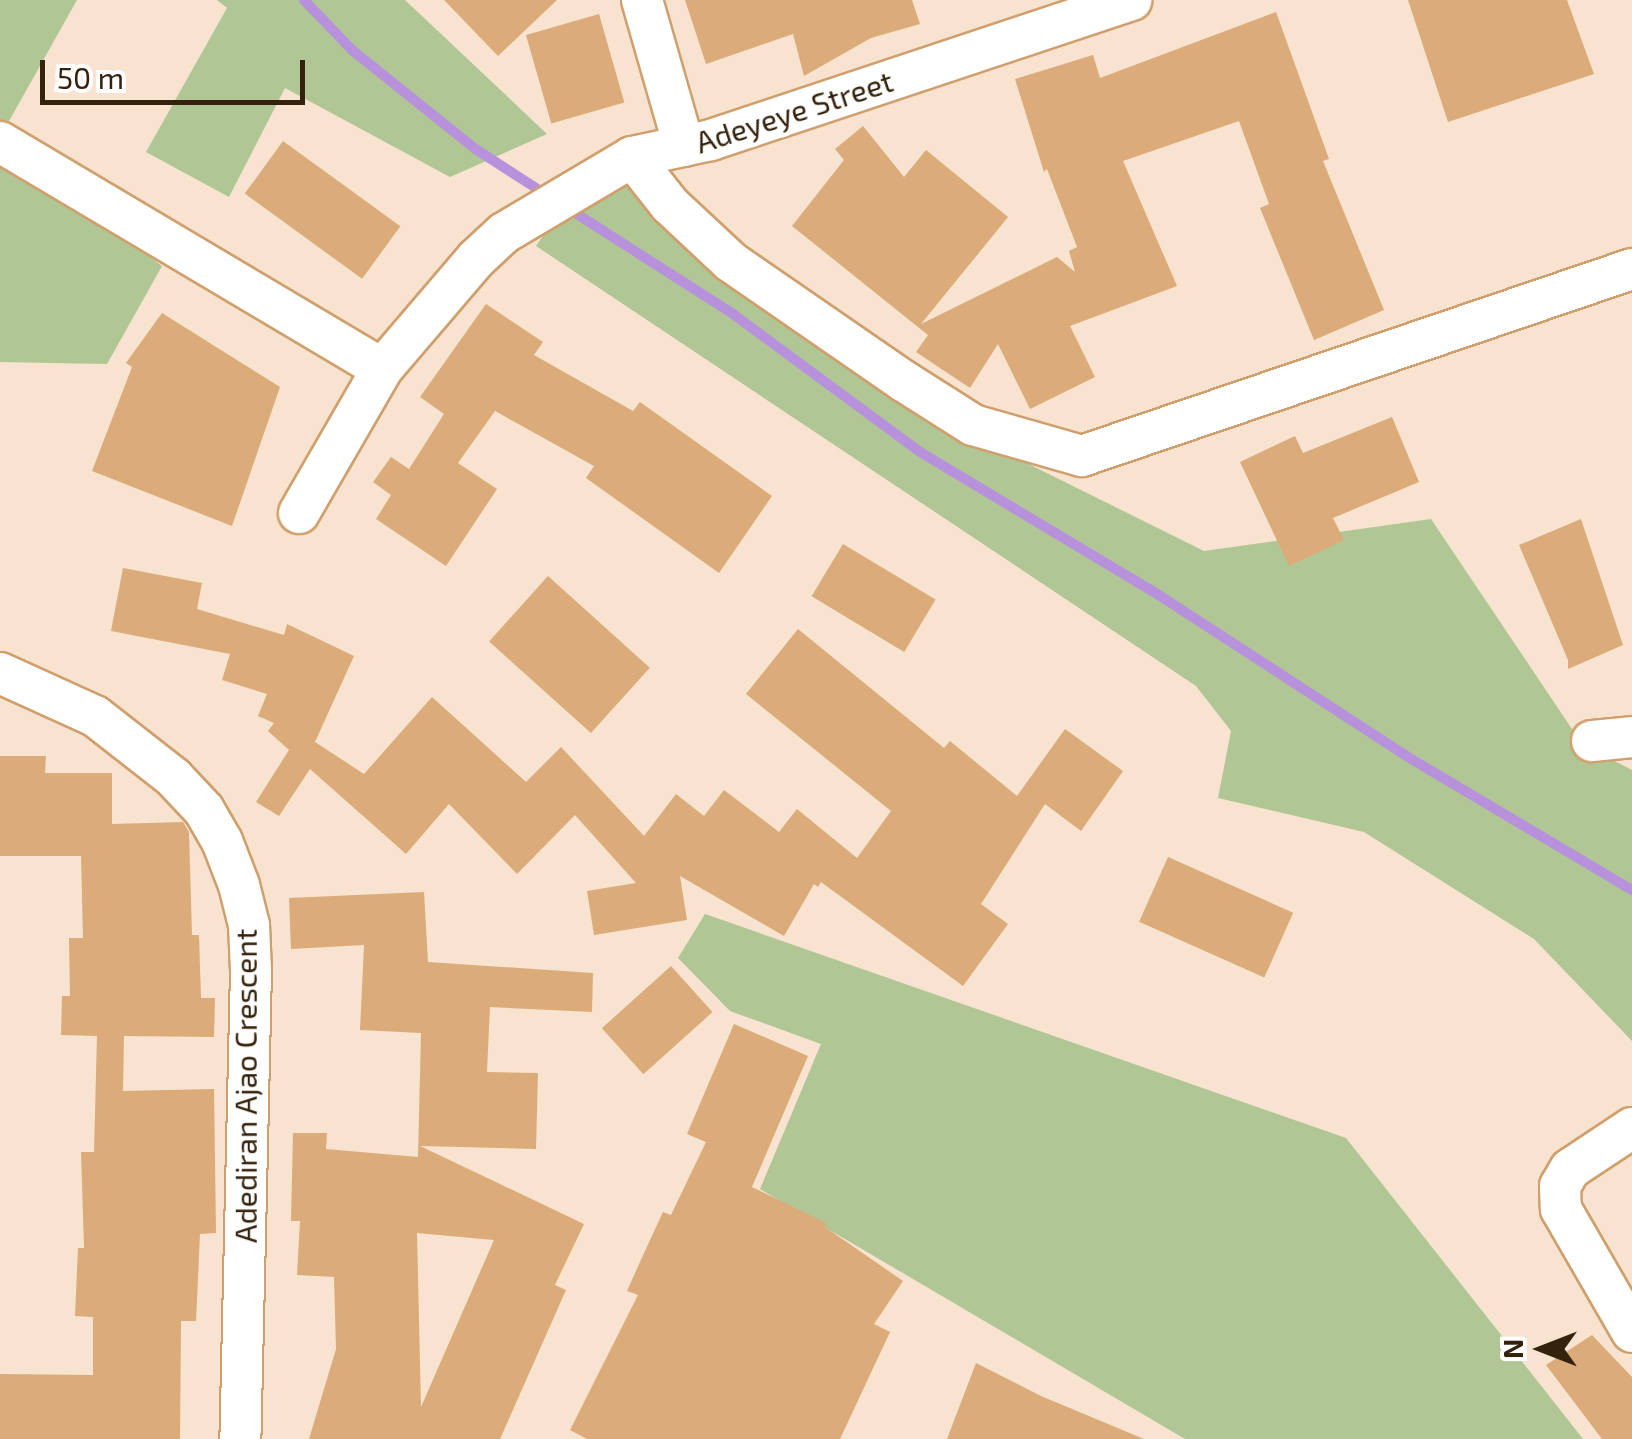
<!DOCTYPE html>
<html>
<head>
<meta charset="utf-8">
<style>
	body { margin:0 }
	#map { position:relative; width:1632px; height:1439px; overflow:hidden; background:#f7e3cf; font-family:"Exo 2",sans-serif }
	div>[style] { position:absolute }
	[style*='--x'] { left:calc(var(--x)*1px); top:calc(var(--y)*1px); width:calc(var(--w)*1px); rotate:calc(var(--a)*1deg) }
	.green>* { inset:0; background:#b0c694 }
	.stream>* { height:10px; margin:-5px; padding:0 5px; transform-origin:5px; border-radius:5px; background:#b891dd }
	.building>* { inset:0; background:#dbab79; transform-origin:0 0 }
	.roads { filter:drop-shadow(2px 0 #cfa06d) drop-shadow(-2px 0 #cfa06d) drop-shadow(0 2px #cfa06d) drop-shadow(0 -2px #cfa06d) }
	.street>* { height:40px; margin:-20px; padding:0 20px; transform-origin:20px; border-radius:20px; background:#fff }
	span { translate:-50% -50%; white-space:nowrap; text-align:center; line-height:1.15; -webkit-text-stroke:8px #fff; paint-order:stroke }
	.street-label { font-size:30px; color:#34220d }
	.north { position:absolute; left:1492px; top:1299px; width:100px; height:100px; -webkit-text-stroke:8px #fff; paint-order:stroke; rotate:270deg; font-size:28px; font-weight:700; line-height:40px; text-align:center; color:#34220d }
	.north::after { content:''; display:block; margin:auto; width:35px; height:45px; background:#34220d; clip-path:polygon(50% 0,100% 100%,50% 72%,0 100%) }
	.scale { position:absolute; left:40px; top:60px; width:265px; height:45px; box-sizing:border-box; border:5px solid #34220d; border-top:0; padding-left:12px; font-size:30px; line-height:35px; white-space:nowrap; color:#34220d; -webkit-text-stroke:8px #fff; paint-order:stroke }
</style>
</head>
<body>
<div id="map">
	<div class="green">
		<div style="clip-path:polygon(0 0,77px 0,0 137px)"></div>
		<div style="clip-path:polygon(217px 0,405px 0,547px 134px,450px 177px,285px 88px,229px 197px,146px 152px,227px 8px)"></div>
		<div style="clip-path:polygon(0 142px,162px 266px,107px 364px,0 362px)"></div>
		<div style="clip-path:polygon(632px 184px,729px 285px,958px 429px,1204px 551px,1431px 519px,1582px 744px,1632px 770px,1632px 1041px,1534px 939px,1364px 832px,1218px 798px,1231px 731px,1196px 686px,536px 246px,557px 215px)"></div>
		<div style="clip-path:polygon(705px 914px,1346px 1138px,1583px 1439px,1185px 1439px,760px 1189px,821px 1044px,730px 1011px,678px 958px)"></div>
	</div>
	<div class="stream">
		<div style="--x:304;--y:0;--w:69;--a:46.2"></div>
		<div style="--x:352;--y:50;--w:160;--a:38.7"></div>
		<div style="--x:477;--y:150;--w:87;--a:32.8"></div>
		<div style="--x:569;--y:209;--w:195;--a:32.6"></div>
		<div style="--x:733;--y:314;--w:232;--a:36.4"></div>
		<div style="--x:920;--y:452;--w:269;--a:30.9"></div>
		<div style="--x:1151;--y:590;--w:312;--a:33"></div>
		<div style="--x:1413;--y:760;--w:255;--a:30.7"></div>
	</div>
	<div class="building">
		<div style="clip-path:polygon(444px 0,557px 0,498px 56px)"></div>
		<div style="clip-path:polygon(685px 0,912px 0,920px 24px,871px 38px,804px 76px,793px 34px,706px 64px)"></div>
		<div style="clip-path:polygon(1408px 0,1567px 0,1594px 74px,1448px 122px)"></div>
		<div style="clip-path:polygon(1276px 12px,1329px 159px,1323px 161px,1384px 310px,1314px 340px,1260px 208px,1269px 204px,1239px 121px,1123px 161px,1177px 286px,1070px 326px,1095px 377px,1030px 409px,998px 344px,970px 388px,916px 352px,928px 335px,792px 226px,844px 160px,835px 149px,863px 126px,904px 177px,926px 150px,1008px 217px,921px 324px,1057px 257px,1075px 272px,1069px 251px,1077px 247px,1047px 169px,1044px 172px,1015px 79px,1093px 55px,1100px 78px)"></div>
		<div style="left:599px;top:14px;width:92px;height:76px;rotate:74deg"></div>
		<div style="left:283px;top:141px;width:145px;height:65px;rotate:36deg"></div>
		<div style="clip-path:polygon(486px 304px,543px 342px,534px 355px,633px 411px,640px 402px,772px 496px,719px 573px,586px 478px,594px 466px,495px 411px,458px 463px,497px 489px,446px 566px,376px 519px,391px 495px,373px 482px,391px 457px,409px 469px,444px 414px,420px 397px)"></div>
		<div style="clip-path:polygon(162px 313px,280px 387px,232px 526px,92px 471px,132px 367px,126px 363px)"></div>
		<div style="clip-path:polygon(1392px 417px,1419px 482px,1333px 518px,1344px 540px,1289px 566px,1240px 462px,1295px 436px,1303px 453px)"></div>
		<div style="clip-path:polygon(1581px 519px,1623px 645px,1568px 669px,1568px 660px,1519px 545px)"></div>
		<div style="left:843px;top:544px;width:108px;height:61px;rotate:31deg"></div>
		<div style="clip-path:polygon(123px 568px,202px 583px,197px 609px,284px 635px,287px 624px,354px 656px,315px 742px,364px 774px,432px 697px,526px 782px,561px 747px,644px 836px,676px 794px,704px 816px,724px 790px,779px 832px,797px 809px,857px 858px,891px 811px,746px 694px,798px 629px,944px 748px,950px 741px,1017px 796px,1065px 729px,1123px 771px,1081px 831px,1045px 804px,981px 904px,1008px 924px,963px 986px,821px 882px,818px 887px,814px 884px,784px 936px,680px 876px,687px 920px,594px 935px,587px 891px,636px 883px,575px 815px,517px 874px,449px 804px,406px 854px,310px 769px,279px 816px,256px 802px,289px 750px,268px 731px,274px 723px,258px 716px,267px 694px,222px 680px,230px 654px,111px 631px)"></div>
		<div style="left:548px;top:576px;width:137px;height:88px;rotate:42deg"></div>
		<div style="clip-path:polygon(0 756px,46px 756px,45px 773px,112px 773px,112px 824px,183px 822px,189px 832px,192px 935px,199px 935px,201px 998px,215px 998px,214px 1037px,124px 1036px,123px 1091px,214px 1089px,216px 1233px,200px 1234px,196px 1321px,181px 1321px,180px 1439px,0 1439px,0 1374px,93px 1375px,93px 1317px,75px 1316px,78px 1248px,84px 1248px,81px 1152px,94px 1152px,97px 1036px,61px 1035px,62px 996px,70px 996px,69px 938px,83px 938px,81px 856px,0 856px)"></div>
		<div style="left:1168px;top:857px;width:137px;height:71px;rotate:24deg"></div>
		<div style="clip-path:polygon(evenodd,424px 892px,428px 962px,593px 973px,592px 1012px,490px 1007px,487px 1072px,538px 1073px,536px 1149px,420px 1146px,584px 1224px,555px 1285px,566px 1290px,500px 1439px,309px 1439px,336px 1349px,334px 1277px,297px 1275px,300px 1221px,291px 1221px,293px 1133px,327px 1133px,326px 1149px,418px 1157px,421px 1033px,360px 1030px,364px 945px,291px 949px,289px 898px,424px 892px,417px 1233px,494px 1240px,421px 1407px,417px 1233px)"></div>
		<div style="left:671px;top:966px;width:62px;height:93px;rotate:48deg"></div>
		<div style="clip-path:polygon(734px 1024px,808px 1056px,752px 1187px,826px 1223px,825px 1227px,903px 1281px,874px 1324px,890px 1332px,840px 1439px,587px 1439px,570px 1430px,638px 1295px,627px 1291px,644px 1253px,663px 1212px,671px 1215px,706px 1142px,687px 1134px)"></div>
		<div style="clip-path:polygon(1592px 1335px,1632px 1377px,1632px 1439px,1602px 1439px,1546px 1365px)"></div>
		<div style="clip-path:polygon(976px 1363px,1041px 1396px,1144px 1439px,947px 1439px)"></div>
	</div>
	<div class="roads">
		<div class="street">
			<div style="--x:642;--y:0;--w:152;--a:74"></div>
			<div style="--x:0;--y:142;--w:444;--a:30.7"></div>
			<div style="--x:632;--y:157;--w:61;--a:51.6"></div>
			<div style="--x:670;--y:205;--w:83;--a:43.1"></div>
			<div style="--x:731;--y:262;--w:208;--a:34.6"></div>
			<div style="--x:902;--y:380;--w:84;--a:32.4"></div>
			<div style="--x:973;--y:425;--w:113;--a:15.9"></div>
			<div style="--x:1082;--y:456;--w:581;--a:-18.78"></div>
			<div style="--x:299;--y:513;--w:166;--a:-60"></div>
			<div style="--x:382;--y:369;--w:145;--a:-49.5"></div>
			<div style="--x:476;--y:259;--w:38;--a:-43"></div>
			<div style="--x:504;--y:233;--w:149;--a:-30.7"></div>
			<div style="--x:632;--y:157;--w:81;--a:-12.1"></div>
			<div style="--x:711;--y:140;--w:443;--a:-18.4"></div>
			<div style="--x:0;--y:673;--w:104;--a:24.4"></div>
			<div style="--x:95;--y:716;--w:99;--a:38"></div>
			<div style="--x:173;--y:777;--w:45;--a:46.8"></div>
			<div style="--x:204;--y:810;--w:36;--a:60"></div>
			<div style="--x:222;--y:841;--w:47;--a:68.9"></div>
			<div style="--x:239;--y:885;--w:41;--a:76"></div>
			<div style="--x:249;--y:925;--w:45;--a:87.5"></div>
			<div style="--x:251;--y:970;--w:469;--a:91.3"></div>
			<div style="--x:1592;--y:741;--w:40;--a:-5.7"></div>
			<div style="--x:1632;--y:1128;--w:74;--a:146.5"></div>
			<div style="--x:1570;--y:1169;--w:20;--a:120"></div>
			<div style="--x:1560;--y:1186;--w:23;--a:88"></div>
			<div style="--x:1561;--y:1209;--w:142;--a:60"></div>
		</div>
	</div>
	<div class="street-label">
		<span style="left:794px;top:111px;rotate:-18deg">Adeyeye Street</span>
		<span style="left:245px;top:1086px;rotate:-90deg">Adediran Ajao Crescent</span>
	</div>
	<div class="north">N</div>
	<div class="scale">50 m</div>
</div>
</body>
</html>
